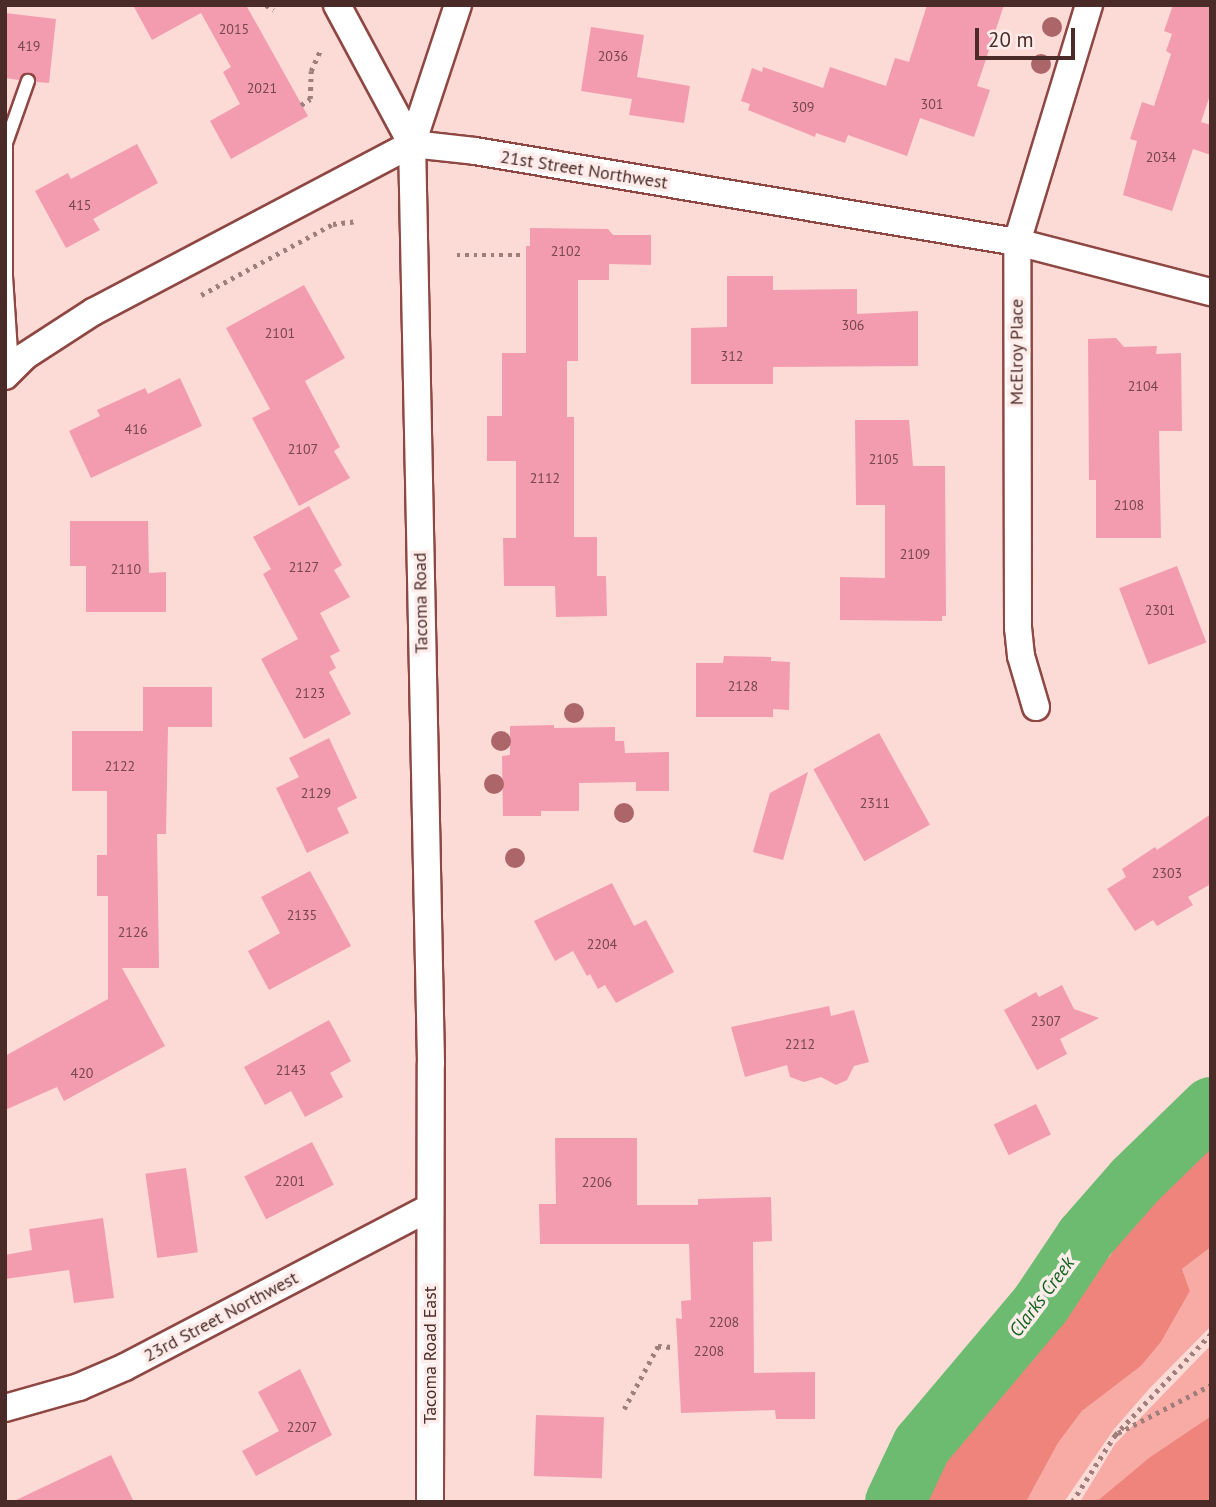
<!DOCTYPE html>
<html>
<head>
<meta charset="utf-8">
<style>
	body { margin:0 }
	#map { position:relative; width:1216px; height:1507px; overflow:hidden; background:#fcdad6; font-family:"PT Sans",sans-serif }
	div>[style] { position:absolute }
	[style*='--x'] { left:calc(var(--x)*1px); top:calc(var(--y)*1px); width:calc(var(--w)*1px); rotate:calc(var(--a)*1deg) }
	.green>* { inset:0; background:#f7aba4 }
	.forest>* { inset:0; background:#ee847c }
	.river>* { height:60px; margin:-30px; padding:0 30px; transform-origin:30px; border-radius:30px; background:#6dbb70 }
	.building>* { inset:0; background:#f39cb0; transform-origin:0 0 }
	.path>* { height:4.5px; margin-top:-2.25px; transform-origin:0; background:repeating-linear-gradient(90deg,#9f7e7b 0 3.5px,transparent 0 8.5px) }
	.roads { filter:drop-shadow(2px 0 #8e4743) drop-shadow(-2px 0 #8e4743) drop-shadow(0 2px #8e4743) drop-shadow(0 -2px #8e4743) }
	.service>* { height:12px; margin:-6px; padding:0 6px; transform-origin:6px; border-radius:6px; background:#fff }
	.minor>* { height:26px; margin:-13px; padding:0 13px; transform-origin:13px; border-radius:13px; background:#fff }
	.trees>* { width:20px; height:20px; margin:-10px; border-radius:50%; background:#ac6669 }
	span { translate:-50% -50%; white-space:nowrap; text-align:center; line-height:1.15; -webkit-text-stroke:7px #fdecea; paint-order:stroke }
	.number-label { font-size:14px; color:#75474a }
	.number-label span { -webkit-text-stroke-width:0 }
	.street-label { font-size:18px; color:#4b2b28 }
	.water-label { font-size:19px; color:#10641e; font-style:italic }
	.frame { position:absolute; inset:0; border:7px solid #4b2b28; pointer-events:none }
	.scale { position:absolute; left:975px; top:28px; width:100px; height:32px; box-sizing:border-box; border:4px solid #4b2b28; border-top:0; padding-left:9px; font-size:21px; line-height:24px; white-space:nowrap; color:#4b2b28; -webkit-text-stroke:5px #fdecea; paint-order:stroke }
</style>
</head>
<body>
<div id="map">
	<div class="green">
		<div style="clip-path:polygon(1211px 1247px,1211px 1326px,1149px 1389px,1114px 1429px,1064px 1502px,1026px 1502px,1058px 1443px,1082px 1411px,1141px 1366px,1161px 1342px,1190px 1291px,1182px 1269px)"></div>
		<div style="clip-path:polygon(1211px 1345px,1211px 1416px,1150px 1457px,1096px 1502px,1080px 1502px,1115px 1444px)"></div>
	</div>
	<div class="forest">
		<div style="clip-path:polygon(1211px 1129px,1211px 1247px,1182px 1269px,1190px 1291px,1161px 1342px,1141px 1366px,1082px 1411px,1058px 1443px,1026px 1502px,905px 1502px,1069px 1288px,1110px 1256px,1130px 1217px,1190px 1148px)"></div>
		<div style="clip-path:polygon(1211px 1416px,1211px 1502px,1096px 1502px,1150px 1457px)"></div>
	</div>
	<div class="river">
		<div style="--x:895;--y:1502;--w:63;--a:-64.7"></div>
		<div style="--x:922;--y:1445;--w:185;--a:-49.8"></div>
		<div style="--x:1041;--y:1304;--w:79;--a:-56.3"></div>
		<div style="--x:1085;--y:1238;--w:76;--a:-48.7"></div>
		<div style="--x:1135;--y:1181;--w:106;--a:-44.2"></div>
	</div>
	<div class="building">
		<div style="clip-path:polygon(133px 5px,246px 5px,308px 116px,231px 159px,210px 121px,240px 104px,223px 72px,231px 67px,201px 13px,152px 40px)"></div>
		<div style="clip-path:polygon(927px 5px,1004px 5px,977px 86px,990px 90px,974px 137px,920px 118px,907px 156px,848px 135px,845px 143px,816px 133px,815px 137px,748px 110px,750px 104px,741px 101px,752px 68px,762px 72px,763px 67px,823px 88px,830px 67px,886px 86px,895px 58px,909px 62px)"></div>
		<div style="clip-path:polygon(1173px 5px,1211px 5px,1211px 92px,1201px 122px,1211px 125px,1211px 155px,1193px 149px,1172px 211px,1123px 195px,1137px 141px,1130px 139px,1142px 102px,1154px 106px,1171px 54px,1166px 51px,1172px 34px,1164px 31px)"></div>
		<div style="clip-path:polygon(5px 13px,56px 19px,49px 83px,37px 82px,30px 73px,23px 74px,19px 80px,5px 78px)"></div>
		<div style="clip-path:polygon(591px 27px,644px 35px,637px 77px,690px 86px,684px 123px,629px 115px,632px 99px,581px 91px)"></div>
		<div style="clip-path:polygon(137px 144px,158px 183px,93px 219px,100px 230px,66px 248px,35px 191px,68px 173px,71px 179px)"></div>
		<div style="clip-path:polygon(530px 228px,608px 229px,613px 235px,651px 235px,651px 265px,609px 264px,609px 280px,578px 280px,578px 361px,567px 361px,567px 417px,574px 417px,574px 537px,597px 537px,597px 576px,606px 576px,607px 616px,556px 617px,555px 586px,504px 586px,503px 538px,516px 538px,516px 461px,487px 461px,487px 416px,502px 416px,502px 353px,526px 353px,526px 246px,530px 246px)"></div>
		<div style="clip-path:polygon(727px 276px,773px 276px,773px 290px,857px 289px,857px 314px,918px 311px,918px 366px,773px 367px,773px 384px,691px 384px,691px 328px,727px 327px)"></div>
		<div style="clip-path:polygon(304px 285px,345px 358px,305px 381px,340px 447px,334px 451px,350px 478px,299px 506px,252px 418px,270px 409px,226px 328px)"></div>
		<div style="clip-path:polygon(1116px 338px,1124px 347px,1157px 346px,1156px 354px,1181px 353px,1182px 431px,1159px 431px,1161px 538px,1096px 538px,1096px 480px,1089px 480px,1088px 339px)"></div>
		<div style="clip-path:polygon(180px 378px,202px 426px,91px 478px,69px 431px,100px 416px,97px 410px,145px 388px,148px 394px)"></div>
		<div style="clip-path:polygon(855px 420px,909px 420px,913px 466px,945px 466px,946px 616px,942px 616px,942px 621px,840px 620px,840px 577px,885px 578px,885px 505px,856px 505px)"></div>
		<div style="clip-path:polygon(309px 506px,342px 565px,334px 570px,350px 597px,320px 613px,340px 651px,330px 656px,336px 668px,329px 672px,351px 714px,304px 739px,261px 659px,298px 639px,263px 574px,271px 569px,253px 537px)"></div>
		<div style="clip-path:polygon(70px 521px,148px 521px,149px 573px,166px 572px,166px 612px,86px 612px,86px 566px,70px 566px)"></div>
		<div style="left:1177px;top:566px;width:82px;height:62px;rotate:69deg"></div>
		<div style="clip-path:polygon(724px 656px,771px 657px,771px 661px,790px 662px,789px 710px,773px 709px,773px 717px,696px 717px,696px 663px,723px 663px)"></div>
		<div style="clip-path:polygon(143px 687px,212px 687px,212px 727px,168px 727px,166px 834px,157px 834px,159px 968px,122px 968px,165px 1046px,64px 1101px,57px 1087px,5px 1110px,5px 1056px,108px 999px,108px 896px,97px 896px,97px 855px,107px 855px,107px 791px,72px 791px,72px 731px,143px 731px)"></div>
		<div style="clip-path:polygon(554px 725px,554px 728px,615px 727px,615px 741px,624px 741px,625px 753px,669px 752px,669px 791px,636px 791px,636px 782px,579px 783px,579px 811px,541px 811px,541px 816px,503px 816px,502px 756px,510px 755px,510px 726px)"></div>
		<div style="left:879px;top:733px;width:105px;height:75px;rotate:61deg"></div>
		<div style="clip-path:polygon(329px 738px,357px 798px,337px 808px,349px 833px,307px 853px,276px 788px,299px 777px,289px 758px)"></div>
		<div style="clip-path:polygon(808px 772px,783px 860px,753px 852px,770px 793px)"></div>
		<div style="clip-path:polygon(1211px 814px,1211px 884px,1188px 897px,1193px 905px,1157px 926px,1153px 920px,1135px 931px,1107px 889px,1126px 877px,1122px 869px,1155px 847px,1157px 850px)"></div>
		<div style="clip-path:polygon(310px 871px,351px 946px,269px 990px,248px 951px,280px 933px,261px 897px)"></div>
		<div style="clip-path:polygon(612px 883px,634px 926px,646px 920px,674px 972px,616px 1003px,605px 985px,598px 989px,590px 974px,587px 976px,573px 951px,555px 961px,534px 921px)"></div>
		<div style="clip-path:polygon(1062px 985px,1074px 1009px,1099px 1018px,1060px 1039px,1067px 1054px,1037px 1070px,1004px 1010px,1036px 992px,1039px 997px)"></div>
		<div style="clip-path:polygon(829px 1006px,831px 1016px,854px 1010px,869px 1062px,854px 1066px,847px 1080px,836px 1085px,821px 1077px,804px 1082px,790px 1077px,787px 1065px,745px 1077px,731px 1027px)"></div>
		<div style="clip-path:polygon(329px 1020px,351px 1061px,330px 1073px,343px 1097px,305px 1117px,291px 1091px,265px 1105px,244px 1067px)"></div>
		<div style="left:1036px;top:1104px;width:34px;height:47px;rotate:64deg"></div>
		<div style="clip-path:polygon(555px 1138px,637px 1138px,637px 1205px,698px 1205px,698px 1199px,771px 1197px,772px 1241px,753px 1242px,754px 1373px,815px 1372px,815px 1419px,776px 1419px,775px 1410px,681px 1413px,676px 1318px,682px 1319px,681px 1301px,691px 1300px,689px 1244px,540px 1244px,539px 1204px,556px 1204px)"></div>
		<div style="left:312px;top:1142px;width:48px;height:76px;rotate:63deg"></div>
		<div style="left:186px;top:1168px;width:85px;height:41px;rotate:82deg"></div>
		<div style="clip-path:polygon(103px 1218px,114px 1298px,74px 1303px,69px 1270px,5px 1279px,5px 1255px,32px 1250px,29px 1229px)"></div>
		<div style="clip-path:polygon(300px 1369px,332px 1435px,256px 1476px,242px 1451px,279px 1431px,258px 1392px)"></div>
		<div style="left:536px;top:1415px;width:68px;height:61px;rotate:2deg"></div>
		<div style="clip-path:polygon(111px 1455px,134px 1502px,12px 1502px)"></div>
	</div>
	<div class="path">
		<div style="--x:266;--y:5;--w:9;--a:32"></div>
		<div style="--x:301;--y:105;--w:11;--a:-34"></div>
		<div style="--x:310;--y:99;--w:28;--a:-88"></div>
		<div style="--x:311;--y:71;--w:22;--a:-66"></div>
		<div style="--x:457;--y:255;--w:66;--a:0"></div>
		<div style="--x:201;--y:295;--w:150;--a:-28.3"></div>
		<div style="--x:333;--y:224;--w:25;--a:-7"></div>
		<div style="--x:624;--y:1409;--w:72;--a:-61.6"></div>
		<div style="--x:658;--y:1346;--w:15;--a:4"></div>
		<div style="--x:1118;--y:1433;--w:105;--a:-27.3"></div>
		<div style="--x:1072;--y:1502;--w:80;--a:-57.3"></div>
		<div style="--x:1115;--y:1435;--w:139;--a:-46.5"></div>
	</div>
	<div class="roads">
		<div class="service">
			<div style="--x:12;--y:367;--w:91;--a:-93.8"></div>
			<div style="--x:6;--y:276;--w:133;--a:-90"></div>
			<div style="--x:6;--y:143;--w:66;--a:-70.5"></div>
		</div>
		<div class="minor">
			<div style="--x:337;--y:5;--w:158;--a:61.7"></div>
			<div style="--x:5;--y:376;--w:28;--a:-45"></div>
			<div style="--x:25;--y:356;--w:81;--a:-32.9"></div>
			<div style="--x:93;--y:312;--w:361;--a:-27.8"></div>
			<div style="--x:412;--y:144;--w:63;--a:6.3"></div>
			<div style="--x:475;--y:151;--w:550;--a:9.53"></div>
			<div style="--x:1017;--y:242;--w:200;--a:14.5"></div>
			<div style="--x:1036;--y:707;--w:53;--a:-106.4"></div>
			<div style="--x:1021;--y:656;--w:28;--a:-96"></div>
			<div style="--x:1018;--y:628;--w:386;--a:-90.1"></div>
			<div style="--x:1017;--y:242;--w:248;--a:-73.1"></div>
			<div style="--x:5;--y:1408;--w:77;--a:-15.8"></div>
			<div style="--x:79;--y:1387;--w:50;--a:-23.5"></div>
			<div style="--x:125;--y:1367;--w:343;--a:-27.6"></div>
			<div style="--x:430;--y:1502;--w:439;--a:-89.9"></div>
			<div style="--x:431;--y:1063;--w:919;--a:-91.18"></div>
			<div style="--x:412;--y:144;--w:146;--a:-71.7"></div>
		</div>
	</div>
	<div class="trees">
		<div style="left:1052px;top:27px"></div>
		<div style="left:1041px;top:64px"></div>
		<div style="left:574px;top:713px"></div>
		<div style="left:501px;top:741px"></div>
		<div style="left:494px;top:784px"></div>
		<div style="left:624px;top:813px"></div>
		<div style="left:515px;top:858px"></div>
	</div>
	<div class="number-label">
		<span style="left:234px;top:29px">2015</span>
		<span style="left:29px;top:46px">419</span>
		<span style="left:613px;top:56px">2036</span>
		<span style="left:262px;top:88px">2021</span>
		<span style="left:932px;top:104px">301</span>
		<span style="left:803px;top:107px">309</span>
		<span style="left:1161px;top:157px">2034</span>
		<span style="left:80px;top:205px">415</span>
		<span style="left:566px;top:251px">2102</span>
		<span style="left:853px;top:325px">306</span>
		<span style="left:280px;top:333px">2101</span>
		<span style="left:732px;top:356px">312</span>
		<span style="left:1143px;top:386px">2104</span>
		<span style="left:136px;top:429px">416</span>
		<span style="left:303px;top:449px">2107</span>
		<span style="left:884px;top:459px">2105</span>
		<span style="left:545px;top:478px">2112</span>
		<span style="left:1129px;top:505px">2108</span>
		<span style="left:915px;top:554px">2109</span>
		<span style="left:304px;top:567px">2127</span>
		<span style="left:126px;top:569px">2110</span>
		<span style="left:1160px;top:610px">2301</span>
		<span style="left:743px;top:686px">2128</span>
		<span style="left:310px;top:693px">2123</span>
		<span style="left:120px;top:766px">2122</span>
		<span style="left:316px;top:793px">2129</span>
		<span style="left:875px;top:803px">2311</span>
		<span style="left:1167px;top:873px">2303</span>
		<span style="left:302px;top:915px">2135</span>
		<span style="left:133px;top:932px">2126</span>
		<span style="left:602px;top:944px">2204</span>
		<span style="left:1046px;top:1021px">2307</span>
		<span style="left:800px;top:1044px">2212</span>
		<span style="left:291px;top:1070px">2143</span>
		<span style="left:82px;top:1073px">420</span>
		<span style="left:290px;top:1181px">2201</span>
		<span style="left:597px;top:1182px">2206</span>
		<span style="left:724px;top:1322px">2208</span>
		<span style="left:709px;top:1351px">2208</span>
		<span style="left:302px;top:1427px">2207</span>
	</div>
	<div class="street-label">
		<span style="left:584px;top:170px;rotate:9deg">21st Street Northwest</span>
		<span style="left:1017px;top:352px;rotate:-90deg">McElroy Place</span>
		<span style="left:421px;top:603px;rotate:-91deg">Tacoma Road</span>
		<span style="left:221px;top:1317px;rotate:-28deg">23rd Street Northwest</span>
		<span style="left:430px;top:1355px;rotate:-90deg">Tacoma Road East</span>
	</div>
	<div class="water-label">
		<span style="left:1042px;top:1297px;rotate:-53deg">Clarks Creek</span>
	</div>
	<div class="frame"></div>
	<div class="scale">20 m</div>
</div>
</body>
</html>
